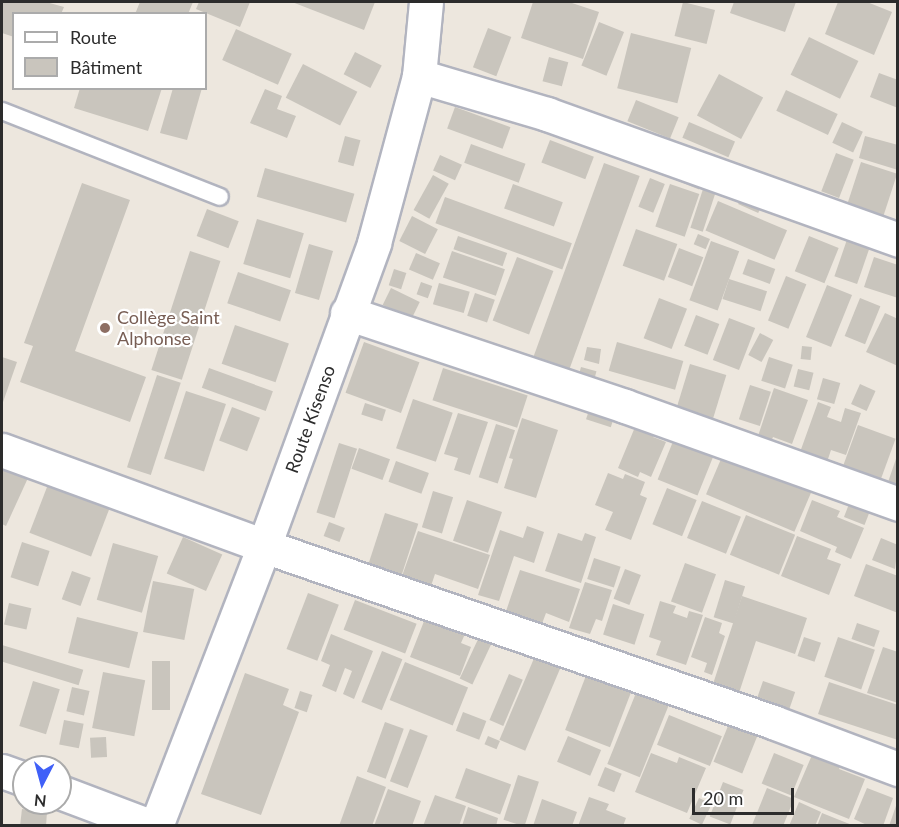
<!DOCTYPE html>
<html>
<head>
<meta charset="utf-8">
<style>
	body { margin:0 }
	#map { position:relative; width:899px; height:827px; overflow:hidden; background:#ede7de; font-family:Lato,sans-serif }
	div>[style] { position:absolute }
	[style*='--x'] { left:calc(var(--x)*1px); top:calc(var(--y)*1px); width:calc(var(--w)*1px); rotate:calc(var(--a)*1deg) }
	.building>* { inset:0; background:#c9c5bd; transform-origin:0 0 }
	.roads { filter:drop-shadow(2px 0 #b2b4bf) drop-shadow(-2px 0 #b2b4bf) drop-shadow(0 2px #b2b4bf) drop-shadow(0 -2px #b2b4bf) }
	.service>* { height:16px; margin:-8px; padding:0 8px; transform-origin:8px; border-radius:8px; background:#fff }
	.minor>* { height:33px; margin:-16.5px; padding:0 16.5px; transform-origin:16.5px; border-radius:16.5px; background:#fff }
	.dots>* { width:16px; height:16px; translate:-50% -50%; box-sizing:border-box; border:3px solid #fff; border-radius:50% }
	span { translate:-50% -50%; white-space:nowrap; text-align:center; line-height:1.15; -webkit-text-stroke:4.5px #fff; paint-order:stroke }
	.education-label { font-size:18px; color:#785e54 }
	.left { translate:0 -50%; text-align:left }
	.street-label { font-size:18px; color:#2c2c2c }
	.frame { position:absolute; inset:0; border:3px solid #2c2c2c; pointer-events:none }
	.legend { position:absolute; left:12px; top:12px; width:195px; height:78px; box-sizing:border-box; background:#fff; border:2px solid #ababab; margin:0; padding:8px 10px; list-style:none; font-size:18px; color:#2c2c2c }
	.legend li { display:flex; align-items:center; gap:12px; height:30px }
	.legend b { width:30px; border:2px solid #ababab }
	.north { position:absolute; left:12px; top:755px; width:60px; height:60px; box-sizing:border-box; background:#fff; border:2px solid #ababab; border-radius:50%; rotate:186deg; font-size:16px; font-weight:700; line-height:24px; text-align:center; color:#2c2c2c }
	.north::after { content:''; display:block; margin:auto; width:21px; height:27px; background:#4060f8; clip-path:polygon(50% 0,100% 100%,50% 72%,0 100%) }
	.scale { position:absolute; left:692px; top:788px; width:102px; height:27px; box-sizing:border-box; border:3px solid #2c2c2c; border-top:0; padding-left:8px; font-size:18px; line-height:21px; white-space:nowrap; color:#2c2c2c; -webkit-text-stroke:4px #fff; paint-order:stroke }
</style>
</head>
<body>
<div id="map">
	<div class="building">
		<div style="clip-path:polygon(2px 2px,46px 2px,64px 7px,61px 14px,14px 14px,14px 37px,2px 33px)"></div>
		<div style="clip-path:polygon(140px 2px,193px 2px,188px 14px,135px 14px)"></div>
		<div style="clip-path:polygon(199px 2px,250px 2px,240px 27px,196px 9px)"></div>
		<div style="clip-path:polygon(292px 2px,375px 2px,364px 30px)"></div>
		<div style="clip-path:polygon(533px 2px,569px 2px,599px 12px,583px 59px,521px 38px)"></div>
		<div style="left:683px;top:2px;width:33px;height:35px;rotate:14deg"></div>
		<div style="clip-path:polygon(734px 2px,796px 2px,785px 32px,730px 13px)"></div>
		<div style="clip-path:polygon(838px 2px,867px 2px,892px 12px,874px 55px,825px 34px)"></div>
		<div style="left:599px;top:22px;width:27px;height:47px;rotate:22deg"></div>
		<div style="left:488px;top:28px;width:25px;height:42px;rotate:21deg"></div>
		<div style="left:236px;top:29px;width:61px;height:34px;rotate:24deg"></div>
		<div style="left:631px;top:33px;width:62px;height:57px;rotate:14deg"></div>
		<div style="left:809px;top:37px;width:55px;height:42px;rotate:26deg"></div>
		<div style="left:355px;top:52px;width:30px;height:25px;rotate:27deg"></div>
		<div style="left:549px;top:57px;width:20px;height:25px;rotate:15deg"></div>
		<div style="left:303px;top:64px;width:61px;height:38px;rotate:27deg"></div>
		<div style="clip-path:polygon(879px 73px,898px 80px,898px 108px,870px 97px)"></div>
		<div style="left:719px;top:74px;width:50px;height:47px;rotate:28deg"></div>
		<div style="clip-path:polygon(80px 88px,162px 88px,148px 131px,74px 108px)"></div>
		<div style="clip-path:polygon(173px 88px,202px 88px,187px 140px,160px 133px)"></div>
		<div style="clip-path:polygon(265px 89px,282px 96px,277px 109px,296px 116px,287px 138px,250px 123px)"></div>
		<div style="left:786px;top:90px;width:57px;height:23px;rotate:25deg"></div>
		<div style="left:636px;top:100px;width:46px;height:23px;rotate:22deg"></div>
		<div style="left:455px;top:107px;width:59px;height:23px;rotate:20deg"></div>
		<div style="left:689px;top:122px;width:50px;height:17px;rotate:23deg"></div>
		<div style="left:842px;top:122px;width:23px;height:23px;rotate:25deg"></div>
		<div style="left:345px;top:136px;width:16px;height:27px;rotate:15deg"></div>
		<div style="clip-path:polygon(865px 136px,898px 145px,898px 170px,859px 158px)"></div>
		<div style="left:550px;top:140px;width:47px;height:24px;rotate:21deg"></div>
		<div style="left:471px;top:144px;width:58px;height:20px;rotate:20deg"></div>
		<div style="left:836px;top:153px;width:19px;height:41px;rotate:21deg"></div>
		<div style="left:440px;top:155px;width:24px;height:17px;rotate:24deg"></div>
		<div style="left:861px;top:162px;width:38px;height:46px;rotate:18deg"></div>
		<div style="left:604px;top:163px;width:38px;height:207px;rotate:20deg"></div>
		<div style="left:265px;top:168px;width:93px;height:30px;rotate:16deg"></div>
		<div style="left:670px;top:168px;width:35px;height:9px;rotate:22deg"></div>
		<div style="left:433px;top:175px;width:18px;height:40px;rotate:29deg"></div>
		<div style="left:650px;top:178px;width:16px;height:31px;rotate:22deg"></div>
		<div style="clip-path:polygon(82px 183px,130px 200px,75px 351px,146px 377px,130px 422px,20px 382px,33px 346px,24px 343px)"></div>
		<div style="left:513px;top:184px;width:53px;height:26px;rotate:20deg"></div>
		<div style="left:670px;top:184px;width:31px;height:45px;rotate:19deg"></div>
		<div style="left:704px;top:186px;width:13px;height:44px;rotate:18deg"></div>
		<div style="left:743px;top:193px;width:22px;height:12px;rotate:24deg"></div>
		<div style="left:445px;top:197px;width:135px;height:28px;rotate:20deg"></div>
		<div style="left:718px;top:201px;width:75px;height:32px;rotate:23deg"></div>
		<div style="left:207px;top:209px;width:34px;height:29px;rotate:21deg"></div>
		<div style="left:412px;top:216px;width:29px;height:28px;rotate:27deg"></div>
		<div style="left:257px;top:219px;width:49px;height:47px;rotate:17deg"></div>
		<div style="left:851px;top:228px;width:24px;height:51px;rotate:19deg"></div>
		<div style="left:636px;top:229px;width:44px;height:39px;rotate:20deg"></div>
		<div style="left:698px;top:234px;width:13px;height:11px;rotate:23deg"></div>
		<div style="left:458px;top:236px;width:52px;height:14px;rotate:19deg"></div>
		<div style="left:809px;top:236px;width:32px;height:38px;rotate:22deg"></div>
		<div style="left:711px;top:241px;width:30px;height:63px;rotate:20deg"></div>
		<div style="left:309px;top:244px;width:25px;height:51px;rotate:16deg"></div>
		<div style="left:679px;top:248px;width:26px;height:31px;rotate:21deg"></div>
		<div style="left:190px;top:251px;width:32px;height:125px;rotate:18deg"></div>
		<div style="left:452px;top:251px;width:56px;height:28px;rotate:19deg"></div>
		<div style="left:416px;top:253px;width:26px;height:18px;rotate:23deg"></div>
		<div style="left:517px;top:257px;width:39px;height:68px;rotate:21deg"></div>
		<div style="clip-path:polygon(874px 257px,898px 265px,898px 298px,864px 287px)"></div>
		<div style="left:748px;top:259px;width:29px;height:16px;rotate:20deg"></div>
		<div style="left:394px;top:269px;width:13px;height:17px;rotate:18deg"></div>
		<div style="left:238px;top:272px;width:56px;height:33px;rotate:19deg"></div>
		<div style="left:786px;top:276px;width:22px;height:48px;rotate:22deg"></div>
		<div style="left:729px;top:279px;width:40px;height:21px;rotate:18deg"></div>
		<div style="left:421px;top:282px;width:12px;height:13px;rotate:20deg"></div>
		<div style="left:439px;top:283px;width:32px;height:22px;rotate:16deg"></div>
		<div style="left:827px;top:285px;width:27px;height:56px;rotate:22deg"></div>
		<div style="left:391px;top:288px;width:32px;height:19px;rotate:26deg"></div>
		<div style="left:475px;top:293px;width:21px;height:24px;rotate:19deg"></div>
		<div style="left:659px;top:298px;width:30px;height:43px;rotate:21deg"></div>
		<div style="left:860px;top:298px;width:22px;height:41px;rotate:22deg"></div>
		<div style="clip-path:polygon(885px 313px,898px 319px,898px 366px,866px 352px)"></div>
		<div style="left:696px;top:315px;width:25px;height:33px;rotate:21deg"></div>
		<div style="left:729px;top:318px;width:28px;height:45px;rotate:21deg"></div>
		<div style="left:235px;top:325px;width:57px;height:41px;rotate:19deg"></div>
		<div style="left:760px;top:333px;width:15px;height:25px;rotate:28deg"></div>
		<div style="left:364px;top:342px;width:59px;height:54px;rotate:20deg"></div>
		<div style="left:617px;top:342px;width:69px;height:30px;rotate:16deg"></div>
		<div style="left:802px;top:346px;width:10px;height:13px;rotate:6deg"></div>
		<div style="clip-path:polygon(587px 347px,601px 349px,599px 364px,584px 360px)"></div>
		<div style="clip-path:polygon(2px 357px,17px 362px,2px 405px)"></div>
		<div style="left:769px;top:357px;width:25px;height:25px;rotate:18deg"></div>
		<div style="left:690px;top:364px;width:38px;height:53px;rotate:17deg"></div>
		<div style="left:581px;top:367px;width:16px;height:12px;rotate:15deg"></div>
		<div style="left:209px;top:368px;width:68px;height:21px;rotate:20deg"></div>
		<div style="left:443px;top:368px;width:89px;height:34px;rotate:18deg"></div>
		<div style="left:798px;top:369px;width:16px;height:18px;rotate:14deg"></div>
		<div style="left:157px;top:375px;width:25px;height:97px;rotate:18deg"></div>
		<div style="left:823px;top:378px;width:18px;height:22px;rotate:16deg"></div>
		<div style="left:860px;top:384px;width:17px;height:22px;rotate:24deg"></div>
		<div style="left:750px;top:385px;width:22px;height:36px;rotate:18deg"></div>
		<div style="clip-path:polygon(774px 388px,808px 400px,792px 444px,773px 437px,770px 444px,757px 439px)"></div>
		<div style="left:186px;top:391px;width:42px;height:71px;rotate:18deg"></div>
		<div style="left:413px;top:399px;width:42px;height:52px;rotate:19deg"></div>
		<div style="clip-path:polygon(818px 402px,831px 407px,827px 417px,841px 422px,845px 408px,861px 413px,846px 455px,831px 450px,826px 465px,799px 455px)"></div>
		<div style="left:365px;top:403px;width:22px;height:12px;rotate:18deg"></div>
		<div style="left:591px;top:404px;width:26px;height:16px;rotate:18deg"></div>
		<div style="left:232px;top:407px;width:30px;height:36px;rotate:21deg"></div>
		<div style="clip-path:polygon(458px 413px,488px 422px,470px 475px,454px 470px,458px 458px,444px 454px)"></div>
		<div style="clip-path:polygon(640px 415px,659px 423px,653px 437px,666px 442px,651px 477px,640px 472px,638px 477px,618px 468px)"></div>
		<div style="clip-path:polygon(522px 418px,558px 430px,536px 498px,504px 488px,513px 459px,509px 458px)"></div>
		<div style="left:496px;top:424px;width:20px;height:56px;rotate:18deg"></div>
		<div style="left:858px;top:425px;width:40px;height:49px;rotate:20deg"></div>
		<div style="left:676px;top:434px;width:43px;height:49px;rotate:22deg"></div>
		<div style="left:339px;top:443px;width:19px;height:73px;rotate:18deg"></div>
		<div style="left:359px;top:448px;width:33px;height:22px;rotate:20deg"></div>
		<div style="left:724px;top:452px;width:96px;height:46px;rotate:23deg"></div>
		<div style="clip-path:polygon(897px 456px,898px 456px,898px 489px,887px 485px)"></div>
		<div style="clip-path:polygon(2px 460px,33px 467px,6px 526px,2px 524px)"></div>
		<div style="left:396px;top:461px;width:35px;height:22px;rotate:20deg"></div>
		<div style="clip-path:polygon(608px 473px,623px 479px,625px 474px,645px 482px,640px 495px,647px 498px,631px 540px,605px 530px,613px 512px,595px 505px)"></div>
		<div style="left:52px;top:474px;width:66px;height:63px;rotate:21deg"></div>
		<div style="left:667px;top:488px;width:32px;height:39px;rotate:22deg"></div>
		<div style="left:433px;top:491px;width:21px;height:38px;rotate:17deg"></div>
		<div style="left:467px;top:500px;width:37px;height:43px;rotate:19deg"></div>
		<div style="clip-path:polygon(812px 500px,840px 511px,837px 517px,864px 528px,851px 559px,835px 552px,837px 547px,800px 531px)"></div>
		<div style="left:702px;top:501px;width:42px;height:40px;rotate:22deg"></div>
		<div style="left:849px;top:504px;width:22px;height:14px;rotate:21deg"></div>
		<div style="left:385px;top:513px;width:35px;height:58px;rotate:18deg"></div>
		<div style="left:746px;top:515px;width:53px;height:43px;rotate:22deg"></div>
		<div style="left:329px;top:522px;width:17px;height:15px;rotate:21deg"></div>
		<div style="clip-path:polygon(527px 526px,544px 532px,534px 563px,514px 556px,499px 601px,478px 595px,500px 530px,523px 538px)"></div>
		<div style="clip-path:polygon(418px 531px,490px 555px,478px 589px,435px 574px,431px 586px,402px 576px)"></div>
		<div style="clip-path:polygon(558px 533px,582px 541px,585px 533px,596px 537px,581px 583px,545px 571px)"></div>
		<div style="clip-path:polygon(797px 536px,831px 549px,827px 559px,841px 564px,829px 595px,781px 576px)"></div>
		<div style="left:183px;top:537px;width:43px;height:40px;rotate:24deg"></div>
		<div style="clip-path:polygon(881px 538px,898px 545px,895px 569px,872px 560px)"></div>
		<div style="left:22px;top:542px;width:29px;height:37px;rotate:18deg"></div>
		<div style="left:113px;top:543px;width:47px;height:59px;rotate:16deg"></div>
		<div style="left:594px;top:558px;width:28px;height:22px;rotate:18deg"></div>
		<div style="left:685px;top:563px;width:33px;height:41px;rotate:20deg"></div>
		<div style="clip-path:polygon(866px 564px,898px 576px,898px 613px,854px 596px)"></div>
		<div style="left:625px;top:569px;width:17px;height:32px;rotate:21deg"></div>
		<div style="clip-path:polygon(520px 570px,580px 589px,569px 622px,546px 613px,540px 629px,504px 617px)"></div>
		<div style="left:72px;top:571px;width:20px;height:30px;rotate:20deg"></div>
		<div style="left:725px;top:580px;width:21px;height:39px;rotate:17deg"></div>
		<div style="left:153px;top:581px;width:42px;height:52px;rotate:11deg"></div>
		<div style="clip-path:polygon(585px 582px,612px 590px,602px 621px,596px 619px,590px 634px,569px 628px)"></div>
		<div style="left:308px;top:593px;width:33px;height:60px;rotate:21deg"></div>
		<div style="clip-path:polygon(742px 596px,807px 618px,795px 654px,756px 641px,738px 696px,712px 687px)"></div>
		<div style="left:355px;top:600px;width:66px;height:32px;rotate:21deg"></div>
		<div style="clip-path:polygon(660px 601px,676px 606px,673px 613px,687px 618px,689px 611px,703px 615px,686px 665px,656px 655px,661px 641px,649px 637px)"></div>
		<div style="left:9px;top:603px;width:23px;height:22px;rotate:13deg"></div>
		<div style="left:613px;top:604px;width:33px;height:32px;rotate:18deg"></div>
		<div style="clip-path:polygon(428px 611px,468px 627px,461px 643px,471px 647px,460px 676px,410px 657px)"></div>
		<div style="left:77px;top:617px;width:63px;height:37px;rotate:14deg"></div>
		<div style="clip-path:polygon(705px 617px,722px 623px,719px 633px,725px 636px,712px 675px,704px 672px,707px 663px,691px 657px)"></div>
		<div style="left:857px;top:623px;width:24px;height:17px;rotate:19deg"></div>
		<div style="clip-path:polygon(331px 634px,373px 651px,354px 699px,343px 694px,352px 671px,345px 668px,336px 692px,322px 686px,330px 665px,321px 661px)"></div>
		<div style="left:480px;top:635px;width:14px;height:48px;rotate:25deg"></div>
		<div style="left:804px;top:637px;width:18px;height:20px;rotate:19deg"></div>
		<div style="left:838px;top:637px;width:39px;height:42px;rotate:19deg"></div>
		<div style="left:2px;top:645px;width:85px;height:16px;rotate:17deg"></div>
		<div style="clip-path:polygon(883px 647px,898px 652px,898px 703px,867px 693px)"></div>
		<div style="left:382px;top:651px;width:22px;height:55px;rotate:22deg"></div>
		<div style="left:535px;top:656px;width:28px;height:91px;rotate:23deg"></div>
		<div style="left:152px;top:661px;width:18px;height:49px"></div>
		<div style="left:405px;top:662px;width:68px;height:41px;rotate:22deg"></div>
		<div style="left:103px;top:672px;width:43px;height:57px;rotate:11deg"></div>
		<div style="clip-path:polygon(245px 673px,289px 689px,283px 705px,299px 712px,261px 815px,201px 794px)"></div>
		<div style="left:587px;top:673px;width:48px;height:61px;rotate:21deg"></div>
		<div style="left:509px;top:674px;width:15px;height:50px;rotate:23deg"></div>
		<div style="left:33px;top:681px;width:28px;height:47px;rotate:17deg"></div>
		<div style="left:763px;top:681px;width:34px;height:31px;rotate:19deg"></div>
		<div style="clip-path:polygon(829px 682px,898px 705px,898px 740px,818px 714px)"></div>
		<div style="left:72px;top:687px;width:18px;height:25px;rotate:13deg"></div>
		<div style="left:638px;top:688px;width:35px;height:82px;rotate:22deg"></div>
		<div style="left:300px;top:691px;width:13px;height:18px;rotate:18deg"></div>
		<div style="left:463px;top:712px;width:25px;height:20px;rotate:21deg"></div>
		<div style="left:669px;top:715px;width:57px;height:32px;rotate:22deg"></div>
		<div style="left:64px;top:720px;width:20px;height:25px;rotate:11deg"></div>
		<div style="left:730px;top:721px;width:31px;height:44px;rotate:22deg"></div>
		<div style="left:385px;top:722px;width:20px;height:53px;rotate:20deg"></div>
		<div style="left:410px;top:729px;width:19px;height:56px;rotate:21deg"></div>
		<div style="left:488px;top:736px;width:13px;height:9px;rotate:23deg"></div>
		<div style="left:568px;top:736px;width:36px;height:28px;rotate:23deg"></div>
		<div style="left:106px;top:737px;width:20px;height:16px;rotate:87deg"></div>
		<div style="clip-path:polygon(815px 748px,843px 759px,839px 769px,865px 779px,849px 819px,794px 797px)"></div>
		<div style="clip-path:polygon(651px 753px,677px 763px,679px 757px,706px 768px,687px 813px,635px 792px)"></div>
		<div style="left:774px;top:753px;width:32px;height:33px;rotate:22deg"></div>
		<div style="left:605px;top:767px;width:18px;height:20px;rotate:22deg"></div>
		<div style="left:466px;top:768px;width:48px;height:32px;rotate:20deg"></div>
		<div style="left:518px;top:775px;width:22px;height:47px;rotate:18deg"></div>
		<div style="clip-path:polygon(357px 776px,386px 787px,372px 826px,339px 826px)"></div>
		<div style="left:723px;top:782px;width:22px;height:37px;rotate:21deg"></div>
		<div style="clip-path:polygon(767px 788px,794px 799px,783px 826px,752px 825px)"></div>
		<div style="clip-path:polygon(867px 788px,893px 798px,883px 826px,869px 826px,854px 819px)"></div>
		<div style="clip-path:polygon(388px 789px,421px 801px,412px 826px,374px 826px)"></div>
		<div style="clip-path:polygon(435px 795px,466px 806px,459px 826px,423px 826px)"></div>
		<div style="clip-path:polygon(589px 797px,609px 804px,606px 810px,626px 818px,623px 826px,578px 826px)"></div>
		<div style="left:699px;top:798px;width:14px;height:23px;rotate:25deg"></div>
		<div style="clip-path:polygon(542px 799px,577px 812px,572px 826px,533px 826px)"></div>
		<div style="clip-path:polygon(799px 802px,821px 812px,815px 826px,789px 826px)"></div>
		<div style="clip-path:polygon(897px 803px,898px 826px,889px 826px)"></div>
		<div style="clip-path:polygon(468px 807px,498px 818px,496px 826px,462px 826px)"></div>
		<div style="clip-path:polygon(22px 809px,47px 812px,46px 826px,20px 826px)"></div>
		<div style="clip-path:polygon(822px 813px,852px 825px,852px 826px,817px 826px)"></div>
	</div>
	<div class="roads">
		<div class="service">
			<div style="--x:2;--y:111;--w:234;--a:21.5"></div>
		</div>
		<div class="minor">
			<div style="--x:419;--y:76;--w:134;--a:16.5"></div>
			<div style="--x:547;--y:114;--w:373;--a:19.7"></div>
			<div style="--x:347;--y:313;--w:293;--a:18.5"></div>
			<div style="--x:625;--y:406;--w:290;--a:19.7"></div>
			<div style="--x:2;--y:450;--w:279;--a:20.1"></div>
			<div style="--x:264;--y:546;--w:539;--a:19.07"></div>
			<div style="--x:773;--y:722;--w:134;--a:20.6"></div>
			<div style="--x:2;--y:771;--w:23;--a:20"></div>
			<div style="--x:60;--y:792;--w:96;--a:20.7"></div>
			<div style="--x:156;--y:826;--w:300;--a:-68.9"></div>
			<div style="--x:264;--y:546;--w:322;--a:-70"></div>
			<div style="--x:374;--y:243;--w:173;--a:-74.9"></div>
			<div style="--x:419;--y:76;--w:74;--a:-84.6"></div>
		</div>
	</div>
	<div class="dots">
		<div style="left:105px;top:328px;background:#8d6e63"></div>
	</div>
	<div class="education-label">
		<span class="left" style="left:117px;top:328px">Collège Saint<br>Alphonse</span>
	</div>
	<div class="street-label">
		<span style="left:310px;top:419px;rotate:-70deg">Route Kisenso</span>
	</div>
	<div class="frame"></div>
	<ul class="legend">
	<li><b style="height:8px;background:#fff"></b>Route</li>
	<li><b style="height:16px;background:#c9c5bd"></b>Bâtiment</li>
	</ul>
	<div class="north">N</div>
	<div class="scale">20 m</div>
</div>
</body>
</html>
